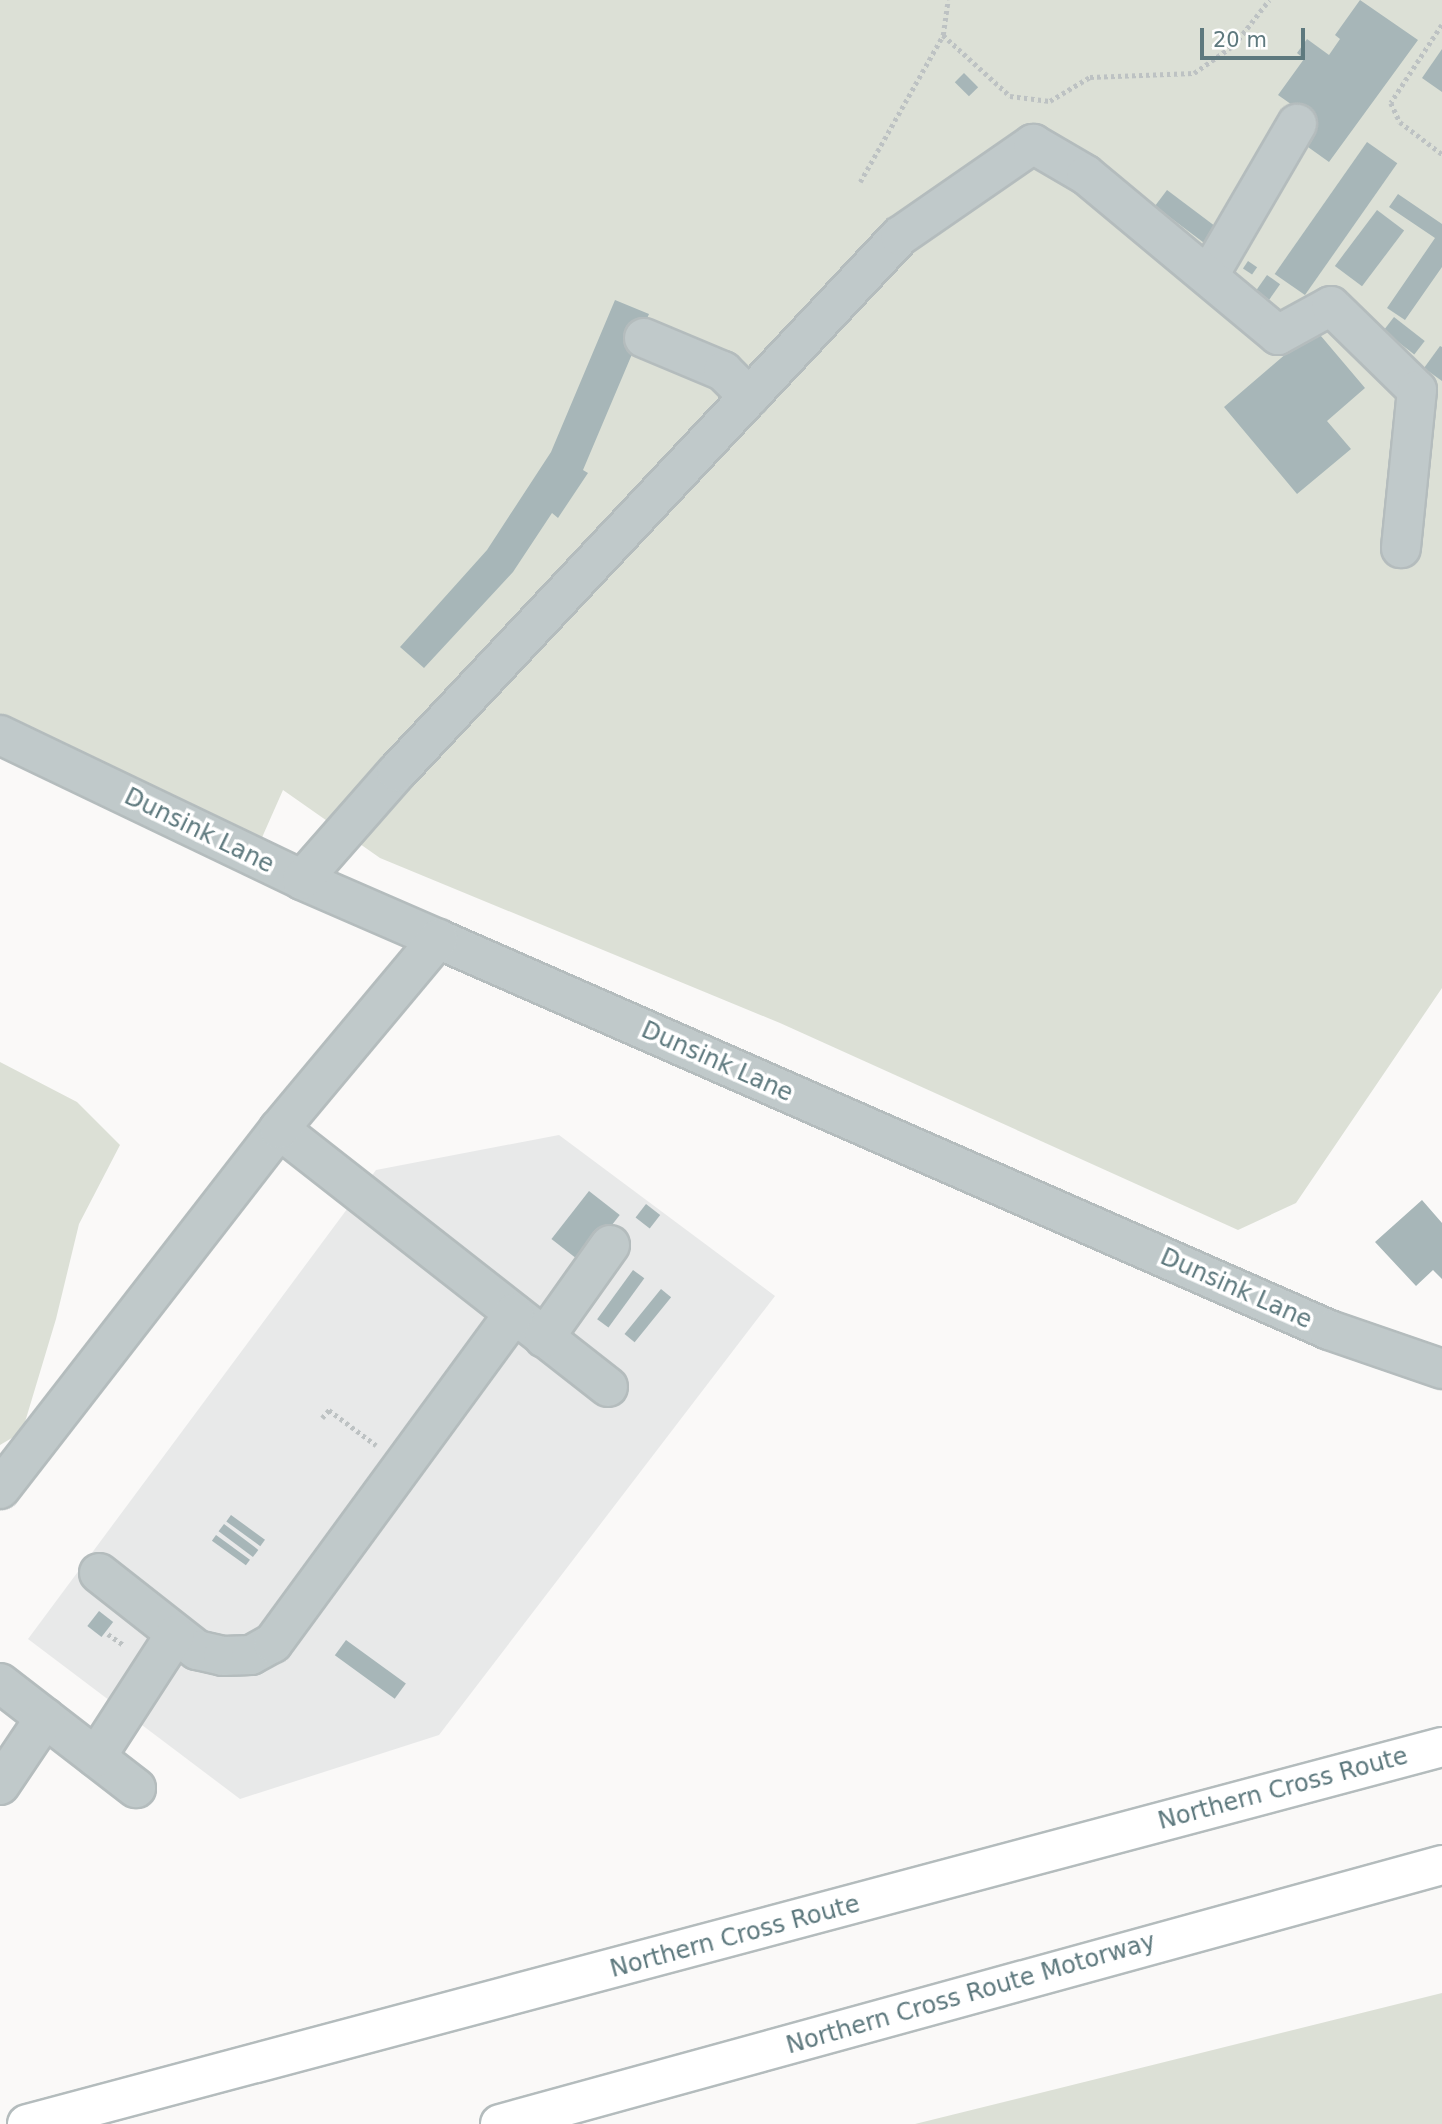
<!DOCTYPE html>
<html>
<head>
<meta charset="utf-8">
<style>
	body { margin:0 }
	#map { position:relative; width:1442px; height:2124px; overflow:hidden; background:#faf9f8; font-family:"DejaVu Sans",sans-serif }
	div>[style] { position:absolute }
	[style*='--x'] { left:calc(var(--x)*1px); top:calc(var(--y)*1px); width:calc(var(--w)*1px); rotate:calc(var(--a)*1deg) }
	.built>* { inset:0; background:#e8e9e9 }
	.green>* { inset:0; background:#dce0d6 }
	.building>* { inset:0; background:#a7b6b8; transform-origin:0 0 }
	.path>* { height:4.5px; margin-top:-2.25px; transform-origin:0; background:repeating-linear-gradient(90deg,#bdc2c3 0 3.5px,transparent 0 7px) }
	.roads { filter:drop-shadow(2px 0 #b4bcbd) drop-shadow(-2px 0 #b4bcbd) drop-shadow(0 2px #b4bcbd) drop-shadow(0 -2px #b4bcbd) }
	.minor>* { height:38px; margin:-19px; padding:0 19px; transform-origin:19px; border-radius:19px; background:#c0c9ca }
	.highway>* { height:38px; margin:-19px; padding:0 19px; transform-origin:19px; border-radius:19px; background:#fff }
	span { translate:-50% -50%; white-space:nowrap; text-align:center; line-height:1.15; -webkit-text-stroke:7px #fff; paint-order:stroke }
	.street-label { font-size:24px; color:#5e797e }
	.scale { position:absolute; left:1200px; top:28px; width:105px; height:32px; box-sizing:border-box; border:4px solid #5e797e; border-top:0; padding-left:9px; font-size:21px; line-height:24px; white-space:nowrap; color:#5e797e; -webkit-text-stroke:5px #fff; paint-order:stroke }
</style>
</head>
<body>
<div id="map">
	<div class="built">
		<div style="clip-path:polygon(559px 1135px,775px 1296px,439px 1735px,240px 1799px,28px 1639px,376px 1170px)"></div>
	</div>
	<div class="green">
		<div style="clip-path:polygon(0 0,1442px 0,1442px 988px,1296px 1203px,1238px 1230px,780px 1023px,380px 858px,283px 790px,260px 842px,0 720px)"></div>
		<div style="clip-path:polygon(0 1062px,77px 1102px,120px 1145px,79px 1224px,56px 1319px,22px 1432px,0 1445px)"></div>
		<div style="clip-path:polygon(1442px 1993px,1442px 2124px,915px 2124px)"></div>
	</div>
	<div class="building">
		<div style="clip-path:polygon(1360px 0,1418px 40px,1329px 162px,1301px 142px,1315px 121px,1278px 95px,1304px 59px,1297px 53px,1307px 39px,1329px 55px,1340px 39px,1335px 35px)"></div>
		<div style="clip-path:polygon(1442px 49px,1442px 92px,1422px 78px)"></div>
		<div style="left:964px;top:73px;width:20px;height:13px;rotate:45deg"></div>
		<div style="left:1367px;top:142px;width:37px;height:161px;rotate:35deg"></div>
		<div style="left:1167px;top:190px;width:72px;height:20px;rotate:37deg"></div>
		<div style="clip-path:polygon(1398px 194px,1442px 224px,1442px 267px,1405px 320px,1387px 308px,1435px 238px,1389px 207px)"></div>
		<div style="left:1377px;top:210px;width:34px;height:70px;rotate:37deg"></div>
		<div style="left:1248px;top:261px;width:11px;height:9px;rotate:34deg"></div>
		<div style="left:1267px;top:275px;width:16px;height:19px;rotate:35deg"></div>
		<div style="clip-path:polygon(615px 300px,649px 314px,583px 470px,588px 473px,558px 518px,552px 513px,513px 572px,424px 668px,400px 647px,487px 550px,551px 452px)"></div>
		<div style="left:1394px;top:317px;width:39px;height:17px;rotate:38deg"></div>
		<div style="clip-path:polygon(1315px 329px,1365px 388px,1327px 421px,1351px 449px,1297px 494px,1224px 407px)"></div>
		<div style="clip-path:polygon(1440px 346px,1442px 347px,1442px 381px,1424px 368px)"></div>
		<div style="left:589px;top:1191px;width:39px;height:61px;rotate:38deg"></div>
		<div style="clip-path:polygon(1422px 1200px,1442px 1223px,1442px 1279px,1433px 1270px,1416px 1286px,1375px 1242px)"></div>
		<div style="left:646px;top:1204px;width:18px;height:17px;rotate:38deg"></div>
		<div style="left:633px;top:1270px;width:14px;height:61px;rotate:36deg"></div>
		<div style="left:661px;top:1289px;width:13px;height:58px;rotate:39deg"></div>
		<div style="left:231px;top:1515px;width:42px;height:8px;rotate:36deg"></div>
		<div style="left:224px;top:1524px;width:43px;height:9px;rotate:37deg"></div>
		<div style="left:216px;top:1535px;width:42px;height:7px;rotate:36deg"></div>
		<div style="left:99px;top:1611px;width:18px;height:19px;rotate:38deg"></div>
		<div style="left:346px;top:1640px;width:74px;height:19px;rotate:36deg"></div>
	</div>
	<div class="path">
		<div style="--x:1442;--y:25;--w:93;--a:123.2"></div>
		<div style="--x:1391;--y:103;--w:21;--a:65"></div>
		<div style="--x:1400;--y:122;--w:53;--a:37.3"></div>
		<div style="--x:943;--y:35;--w:91;--a:42.3"></div>
		<div style="--x:1010;--y:96;--w:40;--a:7.1"></div>
		<div style="--x:1050;--y:101;--w:47;--a:-31"></div>
		<div style="--x:1090;--y:77;--w:104;--a:-2.2"></div>
		<div style="--x:1194;--y:73;--w:49;--a:-35"></div>
		<div style="--x:1234;--y:45;--w:57;--a:-52.1"></div>
		<div style="--x:860;--y:182;--w:169;--a:-60.5"></div>
		<div style="--x:943;--y:35;--w:35;--a:-82"></div>
		<div style="--x:322;--y:1418;--w:11;--a:-49"></div>
		<div style="--x:329;--y:1410;--w:59;--a:36.7"></div>
		<div style="--x:108;--y:1634;--w:19;--a:35"></div>
	</div>
	<div class="roads">
		<div class="minor">
			<div style="--x:1209;--y:275;--w:175;--a:-59.8"></div>
			<div style="--x:644;--y:338;--w:86;--a:22.7"></div>
			<div style="--x:723;--y:371;--w:37;--a:45"></div>
			<div style="--x:0;--y:735;--w:335;--a:25.6"></div>
			<div style="--x:302;--y:880;--w:148;--a:23.5"></div>
			<div style="--x:438;--y:939;--w:973;--a:23.69"></div>
			<div style="--x:1329;--y:1330;--w:120;--a:19"></div>
			<div style="--x:302;--y:880;--w:144;--a:-48.7"></div>
			<div style="--x:397;--y:772;--w:735;--a:-46.82"></div>
			<div style="--x:900;--y:236;--w:162;--a:-34.7"></div>
			<div style="--x:1033;--y:144;--w:61;--a:30.3"></div>
			<div style="--x:1086;--y:175;--w:250;--a:39.8"></div>
			<div style="--x:1278;--y:335;--w:60;--a:-28.7"></div>
			<div style="--x:1331;--y:306;--w:120;--a:44.3"></div>
			<div style="--x:1417;--y:390;--w:159;--a:95.8"></div>
			<div style="--x:279;--y:1129;--w:418;--a:38.1"></div>
			<div style="--x:544;--y:1338;--w:114;--a:-54.6"></div>
			<div style="--x:0;--y:1489;--w:455;--a:-52.2"></div>
			<div style="--x:279;--y:1129;--w:248;--a:-50.1"></div>
			<div style="--x:99;--y:1573;--w:125;--a:38.2"></div>
			<div style="--x:197;--y:1650;--w:27;--a:13"></div>
			<div style="--x:223;--y:1656;--w:28;--a:-2"></div>
			<div style="--x:251;--y:1655;--w:25;--a:-29"></div>
			<div style="--x:273;--y:1643;--w:408;--a:-53.8"></div>
			<div style="--x:0;--y:1683;--w:172;--a:37.7"></div>
			<div style="--x:96;--y:1757;--w:145;--a:-57.1"></div>
			<div style="--x:0;--y:1785;--w:81;--a:-56.1"></div>
		</div>
		<div class="highway">
			<div style="--x:27;--y:2124;--w:1464;--a:-14.92"></div>
			<div style="--x:500;--y:2124;--w:977;--a:-15.37"></div>
		</div>
	</div>
	<div class="street-label">
		<span style="left:199px;top:831px;rotate:26deg">Dunsink Lane</span>
		<span style="left:717px;top:1062px;rotate:24deg">Dunsink Lane</span>
		<span style="left:1236px;top:1289px;rotate:24deg">Dunsink Lane</span>
		<span style="left:1283px;top:1789px;rotate:-15deg">Northern Cross Route</span>
		<span style="left:735px;top:1937px;rotate:-15deg">Northern Cross Route</span>
		<span style="left:971px;top:1994px;rotate:-16deg">Northern Cross Route Motorway</span>
	</div>
	<div class="scale">20 m</div>
</div>
</body>
</html>
